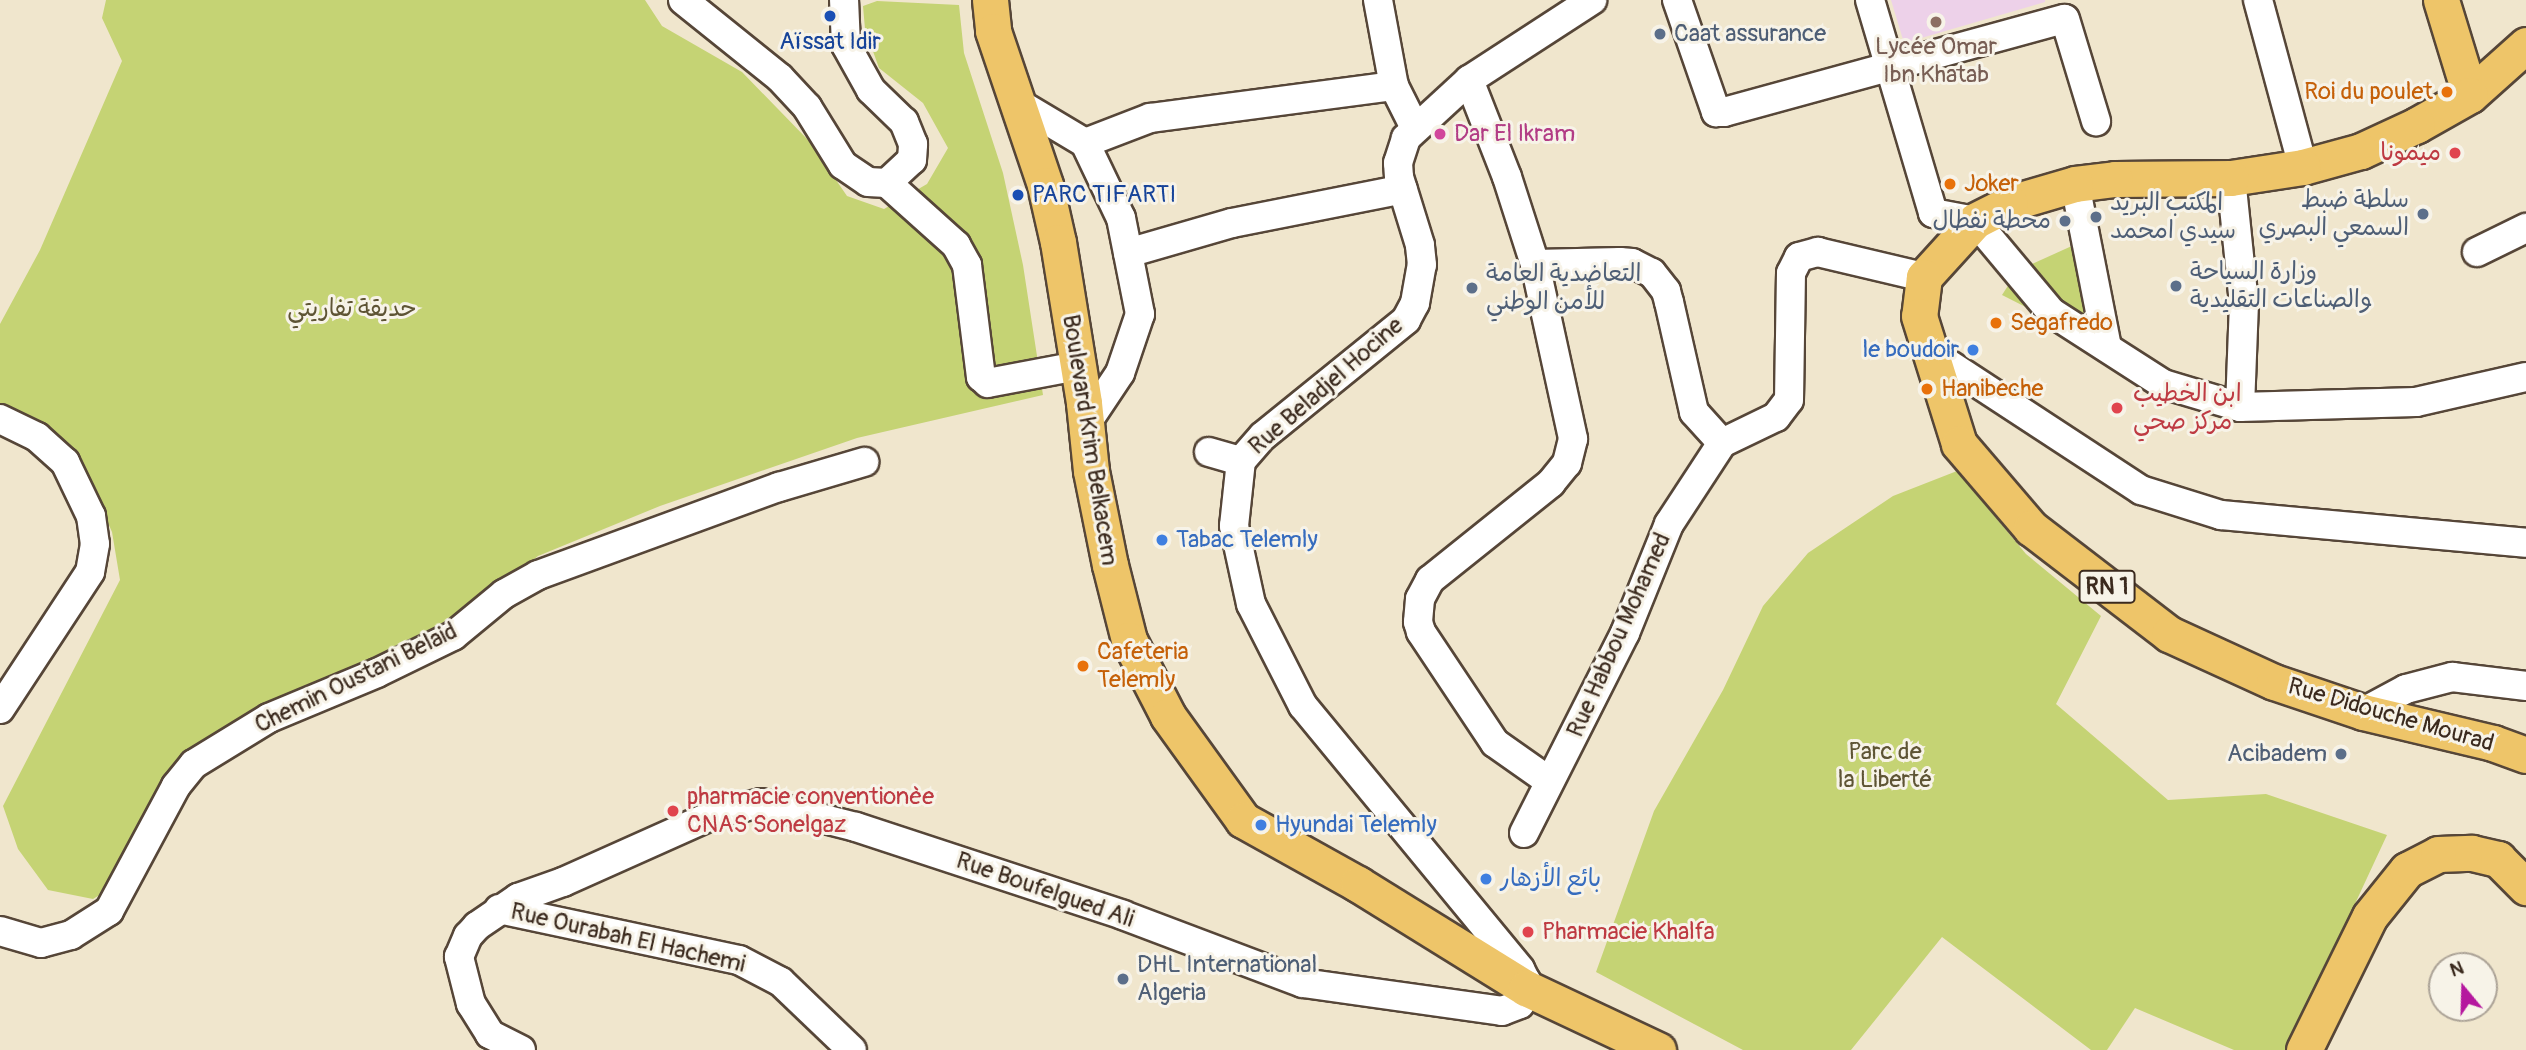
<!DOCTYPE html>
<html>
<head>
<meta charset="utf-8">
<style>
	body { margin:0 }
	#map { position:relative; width:2526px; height:1050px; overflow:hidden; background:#f0e6cd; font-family:Pangolin,"Playpen Sans Arabic",sans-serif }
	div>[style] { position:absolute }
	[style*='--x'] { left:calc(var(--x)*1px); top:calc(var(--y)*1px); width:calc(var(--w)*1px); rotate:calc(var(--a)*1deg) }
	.built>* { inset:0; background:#edd1e9 }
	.green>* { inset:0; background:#c5d374 }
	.roads { filter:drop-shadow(2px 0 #564638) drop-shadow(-2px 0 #564638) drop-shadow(0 2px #564638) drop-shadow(0 -2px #564638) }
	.minor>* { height:28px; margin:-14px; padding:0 14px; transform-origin:14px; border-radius:14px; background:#fff }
	.major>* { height:35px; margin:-17.5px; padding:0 17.5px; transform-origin:17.5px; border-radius:17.5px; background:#eec569 }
	.dots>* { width:19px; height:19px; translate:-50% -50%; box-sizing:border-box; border:4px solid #f7f3e8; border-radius:50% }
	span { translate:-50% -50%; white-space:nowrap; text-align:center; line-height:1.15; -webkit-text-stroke:6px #f7f3e8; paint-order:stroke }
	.shield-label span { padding:2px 5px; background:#f7f3e8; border:2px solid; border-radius:5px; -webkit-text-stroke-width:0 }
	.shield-label { font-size:23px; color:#3b2a1e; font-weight:700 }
	.service-label { font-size:24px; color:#4e5e75 }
	.left { translate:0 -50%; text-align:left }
	.right { translate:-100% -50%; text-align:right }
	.transit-label { font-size:24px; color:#164399 }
	.education-label { font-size:24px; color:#785e54 }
	.food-label { font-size:24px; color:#c56008 }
	.hotel-label { font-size:24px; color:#b23c85 }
	.health-label { font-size:24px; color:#be3a42 }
	.park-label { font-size:24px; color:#5e5434 }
	.shop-label { font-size:24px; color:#366cbe }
	.street-label { font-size:24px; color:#3b2a1e }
	.north { position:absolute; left:2428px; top:952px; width:70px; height:70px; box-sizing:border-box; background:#f7f3e8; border:2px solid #aca397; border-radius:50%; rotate:341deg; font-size:19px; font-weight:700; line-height:28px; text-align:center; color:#3b2a1e }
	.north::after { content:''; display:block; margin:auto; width:24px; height:32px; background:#b5179e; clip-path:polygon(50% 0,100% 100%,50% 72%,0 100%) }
</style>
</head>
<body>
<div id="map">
	<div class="built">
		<div style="clip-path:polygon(1891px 0,2045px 0,2045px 2px,1904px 43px)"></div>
	</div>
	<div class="green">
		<div style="clip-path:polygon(106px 0,645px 0,662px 26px,742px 72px,810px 142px,847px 196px,884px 209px,927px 184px,948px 148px,923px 103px,879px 68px,865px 29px,863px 6px,877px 1px,959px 5px,964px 53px,1003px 173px,1023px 265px,1043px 395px,857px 438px,660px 506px,538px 556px,454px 623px,225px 734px,119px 883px,93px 899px,48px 890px,18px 849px,3px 806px,120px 580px,112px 532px,81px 462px,48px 428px,0 404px,0 324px,40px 250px,122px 61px,102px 18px)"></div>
		<div style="clip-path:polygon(2074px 245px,2096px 343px,2002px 295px,2011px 281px,2032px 264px)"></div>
		<div style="clip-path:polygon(1957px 471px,2026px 554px,2101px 616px,2056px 704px,2168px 800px,2266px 794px,2387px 835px,2287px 1050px,2234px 1050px,2135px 1008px,2107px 1050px,2091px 1050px,1942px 937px,1851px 1050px,1743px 1050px,1596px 972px,1654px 811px,1723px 690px,1763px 606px,1808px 553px,1893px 496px)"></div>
	</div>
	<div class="roads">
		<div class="minor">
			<div style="--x:683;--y:0;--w:124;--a:38.8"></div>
			<div style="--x:780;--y:78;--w:40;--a:47"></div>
			<div style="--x:807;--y:107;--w:68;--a:58.2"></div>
			<div style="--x:843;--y:165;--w:30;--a:34"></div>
			<div style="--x:868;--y:182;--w:19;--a:3"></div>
			<div style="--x:887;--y:183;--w:34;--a:-43"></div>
			<div style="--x:912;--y:160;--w:16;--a:-86"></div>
			<div style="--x:913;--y:144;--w:24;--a:-112"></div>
			<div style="--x:904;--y:122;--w:46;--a:-135.9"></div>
			<div style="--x:871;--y:90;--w:51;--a:-119.1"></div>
			<div style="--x:846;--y:45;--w:45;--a:-92.5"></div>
			<div style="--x:1378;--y:0;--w:87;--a:79.5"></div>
			<div style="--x:1394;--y:86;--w:47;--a:63.4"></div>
			<div style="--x:1677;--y:0;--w:119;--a:70.8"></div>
			<div style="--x:1716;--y:112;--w:8;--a:0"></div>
			<div style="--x:1724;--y:112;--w:353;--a:-15.3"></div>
			<div style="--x:2065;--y:19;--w:107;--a:73.1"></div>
			<div style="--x:1870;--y:0;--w:222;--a:73.5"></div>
			<div style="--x:1933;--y:213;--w:43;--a:10.8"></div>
			<div style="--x:1975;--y:221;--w:119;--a:50.1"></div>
			<div style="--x:2051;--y:312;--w:133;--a:32.7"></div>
			<div style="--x:2163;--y:384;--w:80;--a:16.6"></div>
			<div style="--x:2240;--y:407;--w:176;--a:-1.6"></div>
			<div style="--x:2416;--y:402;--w:113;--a:-12.8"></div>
			<div style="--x:2258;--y:0;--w:173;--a:74.9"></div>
			<div style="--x:1469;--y:80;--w:104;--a:68.6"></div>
			<div style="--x:1507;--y:177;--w:91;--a:72.2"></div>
			<div style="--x:1535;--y:264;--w:179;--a:77.7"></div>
			<div style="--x:1573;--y:439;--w:25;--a:104"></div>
			<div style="--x:1567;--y:463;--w:26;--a:129"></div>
			<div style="--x:1551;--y:483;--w:155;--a:141.3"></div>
			<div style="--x:1430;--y:580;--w:21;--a:118"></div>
			<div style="--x:1420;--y:599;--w:23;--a:95"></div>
			<div style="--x:1418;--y:622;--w:10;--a:73"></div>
			<div style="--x:1421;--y:632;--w:133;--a:56.3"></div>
			<div style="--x:1495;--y:743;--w:66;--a:35.1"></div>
			<div style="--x:1018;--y:103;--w:78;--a:30.8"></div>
			<div style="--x:1085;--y:143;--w:83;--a:64.4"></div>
			<div style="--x:1121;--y:218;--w:98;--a:78.8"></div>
			<div style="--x:1140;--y:314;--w:62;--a:108.7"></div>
			<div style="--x:1120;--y:373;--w:61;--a:123.7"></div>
			<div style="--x:1085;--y:143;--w:70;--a:-21"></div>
			<div style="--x:1150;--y:118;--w:246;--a:-7.5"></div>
			<div style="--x:2231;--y:178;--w:126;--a:84.1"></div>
			<div style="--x:2244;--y:303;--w:104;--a:92.2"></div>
			<div style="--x:887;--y:183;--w:93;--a:41.9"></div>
			<div style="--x:956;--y:245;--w:23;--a:61"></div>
			<div style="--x:967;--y:265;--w:113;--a:82.9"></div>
			<div style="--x:981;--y:377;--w:9;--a:41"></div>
			<div style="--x:988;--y:383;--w:92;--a:-10.7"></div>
			<div style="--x:2075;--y:184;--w:166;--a:78.9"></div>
			<div style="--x:2477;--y:252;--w:55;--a:-26.1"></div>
			<div style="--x:1128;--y:253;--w:108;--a:-16.1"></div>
			<div style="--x:1232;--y:223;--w:174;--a:-11.2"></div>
			<div style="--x:1535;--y:264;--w:85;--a:-1.3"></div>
			<div style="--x:1620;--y:262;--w:12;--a:5"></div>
			<div style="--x:1632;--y:263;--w:22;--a:27"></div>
			<div style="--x:1652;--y:273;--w:23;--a:52"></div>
			<div style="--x:1666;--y:291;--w:11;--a:75"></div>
			<div style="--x:1669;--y:302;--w:113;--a:77.2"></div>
			<div style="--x:1694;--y:412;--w:42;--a:47.9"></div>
			<div style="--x:1722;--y:443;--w:60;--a:-25.7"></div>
			<div style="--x:1776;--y:417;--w:21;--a:-53"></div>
			<div style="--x:1789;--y:400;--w:127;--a:-89.1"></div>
			<div style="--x:1791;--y:273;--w:18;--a:-63"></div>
			<div style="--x:1799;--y:257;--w:20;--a:-15"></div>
			<div style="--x:1818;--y:252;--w:109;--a:13.3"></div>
			<div style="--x:1927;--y:350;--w:256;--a:33.2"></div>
			<div style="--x:2141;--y:490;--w:84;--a:17.4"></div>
			<div style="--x:2221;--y:515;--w:306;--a:5.2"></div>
			<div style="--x:0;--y:419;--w:41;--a:25.9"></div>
			<div style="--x:37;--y:437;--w:38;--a:42"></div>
			<div style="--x:65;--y:462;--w:60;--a:64.3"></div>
			<div style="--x:91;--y:516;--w:28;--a:82"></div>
			<div style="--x:95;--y:544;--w:28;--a:100"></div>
			<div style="--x:90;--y:572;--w:164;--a:123.3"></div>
			<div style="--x:1209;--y:452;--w:33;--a:16"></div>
			<div style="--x:2363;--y:712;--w:49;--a:-28.1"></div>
			<div style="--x:2406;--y:689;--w:48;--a:-14.6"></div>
			<div style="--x:2452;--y:677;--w:75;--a:6.9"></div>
			<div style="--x:1524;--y:833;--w:224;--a:-63.2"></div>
			<div style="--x:1625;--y:633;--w:118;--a:-68"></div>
			<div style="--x:1669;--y:524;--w:97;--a:-56.8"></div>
			<div style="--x:499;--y:909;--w:245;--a:12"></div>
			<div style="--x:739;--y:960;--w:47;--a:27.6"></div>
			<div style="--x:781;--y:982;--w:98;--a:43.8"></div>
			<div style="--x:0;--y:931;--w:43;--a:16.3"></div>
			<div style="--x:41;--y:943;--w:31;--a:-15"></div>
			<div style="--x:71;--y:935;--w:45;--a:-32.3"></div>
			<div style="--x:109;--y:911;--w:142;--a:-61.8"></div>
			<div style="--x:176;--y:786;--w:28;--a:-51"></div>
			<div style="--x:194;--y:764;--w:88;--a:-31.5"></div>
			<div style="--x:269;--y:718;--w:117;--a:-22.6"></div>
			<div style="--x:377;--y:673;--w:85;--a:-26"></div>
			<div style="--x:453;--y:636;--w:66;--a:-39.5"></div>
			<div style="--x:504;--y:594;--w:39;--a:-29"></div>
			<div style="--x:538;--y:575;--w:257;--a:-20.1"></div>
			<div style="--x:779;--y:487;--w:89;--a:-16.4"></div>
			<div style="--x:521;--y:1050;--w:35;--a:-153"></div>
			<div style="--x:490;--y:1034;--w:36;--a:-122"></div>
			<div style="--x:471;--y:1004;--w:49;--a:-104.3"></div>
			<div style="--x:459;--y:957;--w:23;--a:-67"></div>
			<div style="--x:468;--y:936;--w:13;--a:-48"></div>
			<div style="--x:477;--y:926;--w:50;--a:-34.3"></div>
			<div style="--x:518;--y:898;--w:48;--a:-19.6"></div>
			<div style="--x:563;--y:882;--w:169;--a:-24.1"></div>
			<div style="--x:717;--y:813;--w:45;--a:-12.8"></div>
			<div style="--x:761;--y:803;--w:98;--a:14.2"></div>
			<div style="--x:856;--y:827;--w:281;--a:18.2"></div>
			<div style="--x:1123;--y:915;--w:192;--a:20.7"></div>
			<div style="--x:1303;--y:983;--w:201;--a:8"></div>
			<div style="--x:1502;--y:1011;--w:19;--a:-21"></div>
			<div style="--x:1520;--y:1004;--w:24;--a:-75"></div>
			<div style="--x:1526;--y:981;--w:13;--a:-117"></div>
			<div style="--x:1520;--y:969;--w:341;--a:-129.5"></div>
			<div style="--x:1303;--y:706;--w:114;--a:-117"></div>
			<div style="--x:1251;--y:604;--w:80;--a:-102.3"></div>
			<div style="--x:1234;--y:526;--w:65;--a:-83.9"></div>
			<div style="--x:1241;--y:461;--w:33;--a:-49"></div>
			<div style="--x:1263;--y:436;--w:184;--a:-39"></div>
			<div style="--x:1406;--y:320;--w:19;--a:-62"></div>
			<div style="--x:1415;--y:303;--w:39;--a:-80"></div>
			<div style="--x:1422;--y:265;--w:20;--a:-96"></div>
			<div style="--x:1420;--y:245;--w:71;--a:-107.2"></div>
			<div style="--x:1399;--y:177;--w:14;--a:-94"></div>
			<div style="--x:1398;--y:163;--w:26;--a:-72"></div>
			<div style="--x:1406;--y:138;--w:86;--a:-42.6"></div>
			<div style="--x:1469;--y:80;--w:147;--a:-33"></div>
		</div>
		<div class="major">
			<div style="--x:990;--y:0;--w:31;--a:84"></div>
			<div style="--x:993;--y:31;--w:163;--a:71.3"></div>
			<div style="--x:1045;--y:185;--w:58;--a:77.2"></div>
			<div style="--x:1058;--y:242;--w:163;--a:80.8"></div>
			<div style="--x:1084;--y:403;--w:68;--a:84.1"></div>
			<div style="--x:1091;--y:471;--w:96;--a:78.6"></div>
			<div style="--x:1110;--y:565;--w:77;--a:75.8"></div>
			<div style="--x:1129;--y:640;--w:85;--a:62.8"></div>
			<div style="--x:1168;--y:716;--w:128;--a:54.2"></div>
			<div style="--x:1243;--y:820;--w:132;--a:29.1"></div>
			<div style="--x:1358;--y:884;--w:198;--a:31.8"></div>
			<div style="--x:1526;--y:988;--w:146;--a:25.2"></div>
			<div style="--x:2441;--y:0;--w:99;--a:73"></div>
			<div style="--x:2526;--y:45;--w:75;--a:138.2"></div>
			<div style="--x:2470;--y:95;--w:61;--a:150.5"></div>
			<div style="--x:2417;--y:125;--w:62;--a:155.1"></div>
			<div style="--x:2361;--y:151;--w:60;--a:164.6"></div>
			<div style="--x:2303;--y:167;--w:73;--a:171.3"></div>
			<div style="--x:2231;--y:178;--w:116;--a:179.5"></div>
			<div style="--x:2115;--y:179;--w:40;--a:172.9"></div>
			<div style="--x:2075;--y:184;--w:68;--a:163.7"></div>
			<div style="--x:2010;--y:203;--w:39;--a:153"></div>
			<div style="--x:1975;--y:221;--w:76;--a:132.3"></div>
			<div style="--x:1924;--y:277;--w:39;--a:97"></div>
			<div style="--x:1919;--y:316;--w:134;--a:72.6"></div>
			<div style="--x:1959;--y:444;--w:111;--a:49.4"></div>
			<div style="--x:2031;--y:528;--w:174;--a:37.5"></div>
			<div style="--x:2169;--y:634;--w:115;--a:24.6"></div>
			<div style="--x:2274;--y:682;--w:94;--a:18.6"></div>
			<div style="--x:2363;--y:712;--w:134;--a:13.4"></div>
			<div style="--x:2493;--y:743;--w:35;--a:20"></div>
			<div style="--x:2304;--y:1050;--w:149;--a:-63.8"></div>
			<div style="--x:2370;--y:916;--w:59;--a:-51.2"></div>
			<div style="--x:2407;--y:870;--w:35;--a:-27"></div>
			<div style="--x:2438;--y:854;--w:34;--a:-2"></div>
			<div style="--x:2472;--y:853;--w:27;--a:13"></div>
			<div style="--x:2498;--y:859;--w:40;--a:45"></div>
		</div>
	</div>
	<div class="dots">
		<div style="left:830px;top:16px;background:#1a4fb4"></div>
		<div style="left:1936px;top:22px;background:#8d6e63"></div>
		<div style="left:1660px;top:34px;background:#5c6f8a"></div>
		<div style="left:2447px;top:92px;background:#e8710a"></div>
		<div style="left:1440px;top:134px;background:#d1479c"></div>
		<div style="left:2455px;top:153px;background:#e0444e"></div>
		<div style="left:1950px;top:184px;background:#e8710a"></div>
		<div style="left:1018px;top:195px;background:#1a4fb4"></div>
		<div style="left:2423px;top:214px;background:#5c6f8a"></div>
		<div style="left:2096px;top:217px;background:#5c6f8a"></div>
		<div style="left:2065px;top:221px;background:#5c6f8a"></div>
		<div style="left:2176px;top:286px;background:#5c6f8a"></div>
		<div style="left:1472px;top:288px;background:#5c6f8a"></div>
		<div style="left:1996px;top:323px;background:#e8710a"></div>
		<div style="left:1973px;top:350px;background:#3f7fe0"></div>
		<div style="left:1927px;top:389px;background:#e8710a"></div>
		<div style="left:2117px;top:408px;background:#e0444e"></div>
		<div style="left:1162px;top:540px;background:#3f7fe0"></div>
		<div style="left:1083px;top:666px;background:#e8710a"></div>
		<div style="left:2341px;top:754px;background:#5c6f8a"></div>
		<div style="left:673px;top:811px;background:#e0444e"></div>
		<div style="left:1261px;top:825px;background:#3f7fe0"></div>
		<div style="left:1486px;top:879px;background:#3f7fe0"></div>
		<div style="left:1528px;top:932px;background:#e0444e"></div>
		<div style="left:1123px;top:979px;background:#5c6f8a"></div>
	</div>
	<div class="shield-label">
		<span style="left:2107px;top:587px">RN 1</span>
	</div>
	<div class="service-label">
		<span class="left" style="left:1674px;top:34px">Caat assurance</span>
		<span class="right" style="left:2409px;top:214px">سلطة ضبط<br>السمعي البصري</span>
		<span class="left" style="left:2110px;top:217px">المكتب البريد<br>سيدي امحمد</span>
		<span class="right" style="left:2051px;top:221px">محطة نفطال</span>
		<span class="left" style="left:2190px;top:286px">وزارة السياحة<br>والصناعات التقليدية</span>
		<span class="left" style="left:1486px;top:288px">التعاضدية العامة<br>للأمن الوطني</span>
		<span class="right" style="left:2327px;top:754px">Acibadem</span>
		<span class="left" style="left:1137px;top:979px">DHL International<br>Algeria</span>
	</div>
	<div class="transit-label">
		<span style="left:830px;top:42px">Aïssat Idir</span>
		<span class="left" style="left:1032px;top:195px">PARC TIFARTI</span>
	</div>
	<div class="education-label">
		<span style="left:1936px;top:61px">Lycée Omar<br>Ibn Khatab</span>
	</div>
	<div class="food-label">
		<span class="right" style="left:2433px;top:92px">Roi du poulet</span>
		<span class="left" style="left:1964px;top:184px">Joker</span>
		<span class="left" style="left:2010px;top:323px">Segafredo</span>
		<span class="left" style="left:1941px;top:389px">Hanibeche</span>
		<span class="left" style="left:1097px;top:666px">Cafeteria<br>Telemly</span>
	</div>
	<div class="hotel-label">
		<span class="left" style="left:1454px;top:134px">Dar El Ikram</span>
	</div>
	<div class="health-label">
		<span class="right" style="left:2441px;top:153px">ميمونا</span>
		<span class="left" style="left:2133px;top:408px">ابن الخطيب<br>مركز صحي</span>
		<span class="left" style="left:687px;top:811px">pharmacie conventionèe<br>CNAS Sonelgaz</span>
		<span class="left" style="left:1542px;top:932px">Pharmacie Khalfa</span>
	</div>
	<div class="park-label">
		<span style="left:352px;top:309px">حديقة تفاريتي</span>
		<span style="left:1885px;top:766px">Parc de<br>la Liberté</span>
	</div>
	<div class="shop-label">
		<span class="right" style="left:1959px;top:350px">le boudoir</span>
		<span class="left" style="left:1176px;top:540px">Tabac Telemly</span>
		<span class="left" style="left:1275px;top:825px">Hyundai Telemly</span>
		<span class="left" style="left:1500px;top:879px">بائع الأزهار</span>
	</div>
	<div class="street-label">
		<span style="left:1326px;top:386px;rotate:-41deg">Rue Beladjel Hocine</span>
		<span style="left:1090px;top:440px;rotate:81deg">Boulevard Krim Belkacem</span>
		<span style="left:1619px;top:635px;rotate:-66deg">Rue Habbou Mohamed</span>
		<span style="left:356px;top:678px;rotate:-26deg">Chemin Oustani Belaid</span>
		<span style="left:2391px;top:715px;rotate:16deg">Rue Didouche Mourad</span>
		<span style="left:1045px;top:890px;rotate:19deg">Rue Boufelgued Ali</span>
		<span style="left:628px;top:938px;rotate:13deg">Rue Ourabah El Hachemi</span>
	</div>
	<div class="north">N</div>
</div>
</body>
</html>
